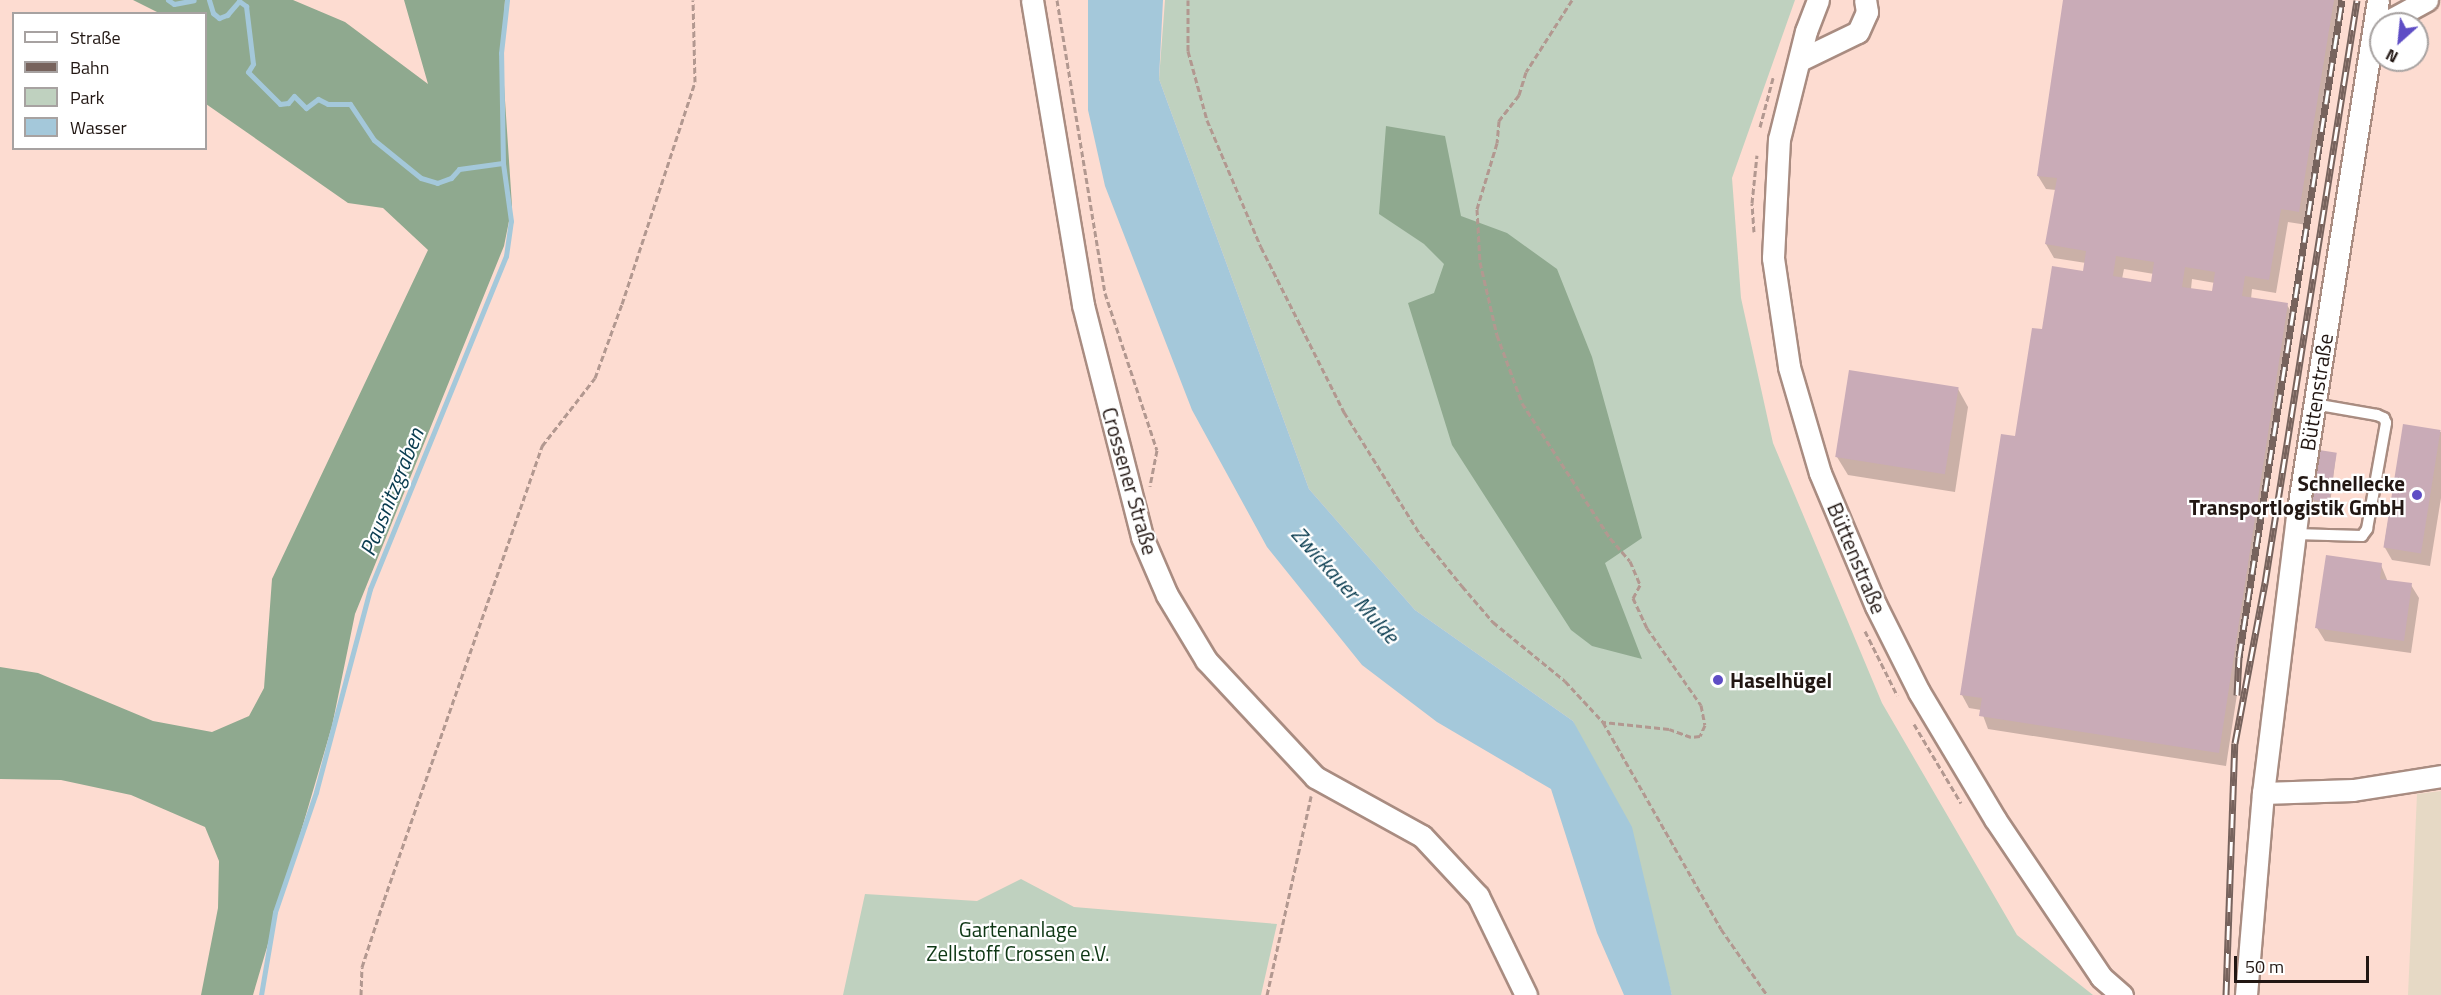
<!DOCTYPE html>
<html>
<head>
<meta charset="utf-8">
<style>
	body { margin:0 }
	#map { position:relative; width:2441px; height:995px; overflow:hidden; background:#fddcd1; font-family:"Titillium Web",sans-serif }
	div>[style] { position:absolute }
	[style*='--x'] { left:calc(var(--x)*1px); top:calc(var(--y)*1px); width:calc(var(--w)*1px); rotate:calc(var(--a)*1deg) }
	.commercial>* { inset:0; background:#e6d9c5 }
	.green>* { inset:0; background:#bfd1bf }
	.forest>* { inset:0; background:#8fa98f }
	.water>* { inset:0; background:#a4c8da }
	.shadow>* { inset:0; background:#0003 }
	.stream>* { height:5px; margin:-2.5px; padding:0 2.5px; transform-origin:2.5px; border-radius:2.5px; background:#a4c8da }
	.building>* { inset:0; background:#c9abb7; transform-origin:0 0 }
	.path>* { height:3px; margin-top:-1.5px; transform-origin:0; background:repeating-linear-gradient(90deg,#b29890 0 6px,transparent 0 9px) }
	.roads { filter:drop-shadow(2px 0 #a98c81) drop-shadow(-2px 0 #a98c81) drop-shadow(0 2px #a98c81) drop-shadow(0 -2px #a98c81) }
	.service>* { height:10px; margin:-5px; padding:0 5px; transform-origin:5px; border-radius:5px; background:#fff }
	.minor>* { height:21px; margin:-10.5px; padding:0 10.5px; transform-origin:10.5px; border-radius:10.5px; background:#fff }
	.rail>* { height:7px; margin-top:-3.5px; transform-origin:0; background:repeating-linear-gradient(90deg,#fff 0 14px,#77635d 0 28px); box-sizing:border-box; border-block:2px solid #77635d }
	.dots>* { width:16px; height:16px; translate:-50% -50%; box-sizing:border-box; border:3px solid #fff; border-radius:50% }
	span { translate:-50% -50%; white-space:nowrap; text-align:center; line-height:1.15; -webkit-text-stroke:4.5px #fff; paint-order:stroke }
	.street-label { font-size:21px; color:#221713 }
	.poi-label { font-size:21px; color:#221713; font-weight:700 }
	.right { translate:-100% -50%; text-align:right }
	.left { translate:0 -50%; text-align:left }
	.park-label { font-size:21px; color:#0e3714 }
	.water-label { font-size:22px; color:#083b4f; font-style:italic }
	.legend { position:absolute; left:12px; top:12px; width:195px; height:138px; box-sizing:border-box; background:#fff; border:2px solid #a7a2a1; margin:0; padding:8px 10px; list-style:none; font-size:18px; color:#221713 }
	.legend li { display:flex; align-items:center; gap:12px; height:30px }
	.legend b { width:30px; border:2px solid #a7a2a1 }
	.north { position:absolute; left:2369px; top:12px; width:60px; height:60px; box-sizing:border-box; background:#fff; border:2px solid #a7a2a1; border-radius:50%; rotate:207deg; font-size:16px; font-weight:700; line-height:24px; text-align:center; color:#221713 }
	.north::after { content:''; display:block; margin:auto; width:21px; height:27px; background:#5e4dc5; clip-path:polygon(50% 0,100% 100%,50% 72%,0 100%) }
	.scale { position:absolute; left:2234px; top:956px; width:135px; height:27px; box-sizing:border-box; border:3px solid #221713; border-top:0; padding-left:8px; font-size:18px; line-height:21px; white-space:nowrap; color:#221713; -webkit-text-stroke:4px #fff; paint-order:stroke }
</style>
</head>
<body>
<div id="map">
	<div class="commercial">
		<div style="clip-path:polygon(2441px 791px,2441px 995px,2408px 995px,2417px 794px)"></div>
	</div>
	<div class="green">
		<div style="clip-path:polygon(1165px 0,1795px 0,1732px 178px,1741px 298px,1773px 443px,1882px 703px,2017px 935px,2093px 995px,1672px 995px,1650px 916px,1573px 721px,1415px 610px,1309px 489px,1159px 79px)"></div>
		<div style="clip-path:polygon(1021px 879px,1074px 907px,1277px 924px,1261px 995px,843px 995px,865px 894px,977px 901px)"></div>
	</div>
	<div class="forest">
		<div style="clip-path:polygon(133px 0,293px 0,345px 22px,428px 84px,404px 0,505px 0,502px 55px,512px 206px,504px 246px,355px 614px,332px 726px,253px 995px,201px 995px,218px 908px,219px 861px,205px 827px,131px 795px,61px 780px,0 779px,0 667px,38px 673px,153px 721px,212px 732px,249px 716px,264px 688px,272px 579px,428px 250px,383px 208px,348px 203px,206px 104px,206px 14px,159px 13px)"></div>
		<div style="clip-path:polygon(1386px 126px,1445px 136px,1461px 216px,1507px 233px,1557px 269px,1592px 357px,1642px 538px,1605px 563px,1642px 659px,1592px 646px,1571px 630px,1452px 445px,1408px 303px,1434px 293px,1444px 264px,1424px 244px,1379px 214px)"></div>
	</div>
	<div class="water">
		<div style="clip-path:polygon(1088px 0,1163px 0,1159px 79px,1309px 489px,1415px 610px,1573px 721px,1632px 827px,1672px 995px,1624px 995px,1597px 933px,1551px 789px,1437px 722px,1362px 665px,1267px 547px,1192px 410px,1105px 186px,1088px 110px)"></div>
	</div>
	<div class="shadow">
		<div style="clip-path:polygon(evenodd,2065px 0,2343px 0,2307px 225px,2288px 222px,2276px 293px,2252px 289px,2251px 299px,2287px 305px,2295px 318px,2226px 766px,1988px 729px,1981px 710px,1969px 708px,1962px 695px,2043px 331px,2085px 273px,2086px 263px,2054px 258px,2046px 244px,2056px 190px,2046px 189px,2038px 176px,2065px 0,2124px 269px,2154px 274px,2152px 284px,2122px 279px,2124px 269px,2065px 0,2192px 279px,2215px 283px,2214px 293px,2191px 289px,2192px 279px)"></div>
		<div style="clip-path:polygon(1958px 389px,1968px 407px,1955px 492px,1848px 475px,1837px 457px)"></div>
		<div style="clip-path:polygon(2404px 426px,2441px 432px,2441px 498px,2430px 566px,2392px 560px,2384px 546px)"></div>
		<div style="clip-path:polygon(2336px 454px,2330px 505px,2314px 502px,2312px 498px)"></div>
		<div style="clip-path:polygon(2381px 565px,2388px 582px,2411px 585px,2419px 598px,2411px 653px,2325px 641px,2317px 628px)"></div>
	</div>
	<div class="stream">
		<div style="--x:168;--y:0;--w:7;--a:34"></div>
		<div style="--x:174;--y:4;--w:20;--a:-11"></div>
		<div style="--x:209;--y:0;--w:14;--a:73"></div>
		<div style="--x:213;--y:13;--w:8;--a:40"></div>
		<div style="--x:219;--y:18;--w:9;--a:-21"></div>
		<div style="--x:227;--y:15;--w:18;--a:-49"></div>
		<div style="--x:239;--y:1;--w:9;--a:36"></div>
		<div style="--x:246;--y:6;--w:58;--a:83.1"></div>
		<div style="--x:253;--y:64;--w:9;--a:122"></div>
		<div style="--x:248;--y:72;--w:45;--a:45"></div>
		<div style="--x:280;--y:104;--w:8;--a:-7"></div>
		<div style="--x:288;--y:103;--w:9;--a:-49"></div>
		<div style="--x:294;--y:96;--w:17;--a:45"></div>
		<div style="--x:306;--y:108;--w:15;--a:-37"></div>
		<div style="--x:318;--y:99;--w:11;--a:27"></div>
		<div style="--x:328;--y:104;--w:22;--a:0"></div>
		<div style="--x:350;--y:104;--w:43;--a:56.3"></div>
		<div style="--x:374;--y:140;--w:60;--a:39"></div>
		<div style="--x:421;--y:178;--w:17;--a:17"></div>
		<div style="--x:437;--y:183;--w:15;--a:-20"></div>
		<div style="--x:451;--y:178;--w:12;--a:-48"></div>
		<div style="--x:459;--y:169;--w:44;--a:-7.8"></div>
		<div style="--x:261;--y:995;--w:84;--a:-80.4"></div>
		<div style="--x:275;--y:912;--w:127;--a:-71.1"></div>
		<div style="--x:316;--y:792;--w:210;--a:-75.1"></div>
		<div style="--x:370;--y:589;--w:360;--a:-67.8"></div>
		<div style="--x:506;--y:256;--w:35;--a:-82"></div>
		<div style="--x:511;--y:221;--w:59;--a:-97.9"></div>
		<div style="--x:503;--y:163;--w:110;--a:-91"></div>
		<div style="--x:501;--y:53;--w:53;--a:-83.5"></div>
	</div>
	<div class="building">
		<div style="clip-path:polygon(evenodd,2063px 0,2334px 0,2299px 212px,2281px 209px,2269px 280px,2245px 276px,2242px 296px,2288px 303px,2219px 753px,1979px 716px,1982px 698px,1960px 695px,2001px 434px,2015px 436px,2032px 328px,2042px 329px,2052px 266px,2083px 271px,2086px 251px,2045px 244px,2057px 178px,2037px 176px,2063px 0,2116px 256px,2154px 262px,2151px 282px,2113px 276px,2116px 256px,2063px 0,2185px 267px,2215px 272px,2212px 291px,2182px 287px,2185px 267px)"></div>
		<div style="left:1849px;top:370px;width:111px;height:88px;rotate:9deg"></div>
		<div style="left:2403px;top:424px;width:38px;height:125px;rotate:9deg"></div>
		<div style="left:2319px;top:450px;width:18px;height:50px;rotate:9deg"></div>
		<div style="clip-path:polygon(2326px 555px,2382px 563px,2380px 579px,2412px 583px,2404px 641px,2315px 628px)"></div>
	</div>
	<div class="path">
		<div style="--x:1057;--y:0;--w:297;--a:80.7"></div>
		<div style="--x:1105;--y:293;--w:165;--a:71.7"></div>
		<div style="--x:1157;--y:450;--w:37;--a:101"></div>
		<div style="--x:1188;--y:0;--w:51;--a:90"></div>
		<div style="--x:1188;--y:51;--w:72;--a:74.6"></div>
		<div style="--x:1207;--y:120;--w:138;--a:67"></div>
		<div style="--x:1261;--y:247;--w:185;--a:63.3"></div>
		<div style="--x:1344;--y:412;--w:144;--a:58.1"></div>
		<div style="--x:1420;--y:534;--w:67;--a:51.1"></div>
		<div style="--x:1462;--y:586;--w:48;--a:49.3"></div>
		<div style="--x:1493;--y:622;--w:93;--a:39.3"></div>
		<div style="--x:1565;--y:681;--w:56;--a:47.2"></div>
		<div style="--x:1603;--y:722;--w:238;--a:60.3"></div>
		<div style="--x:1721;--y:929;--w:80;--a:55.1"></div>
		<div style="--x:1572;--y:0;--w:85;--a:122.6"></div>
		<div style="--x:1526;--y:72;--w:24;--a:107"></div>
		<div style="--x:1519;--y:95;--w:33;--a:128"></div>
		<div style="--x:1499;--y:121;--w:22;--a:95"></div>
		<div style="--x:1497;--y:143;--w:69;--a:106.9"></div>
		<div style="--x:1477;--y:209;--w:53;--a:86.8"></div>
		<div style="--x:1480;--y:262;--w:75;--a:76.9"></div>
		<div style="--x:1497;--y:335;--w:72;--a:69.8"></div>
		<div style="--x:1522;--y:403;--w:161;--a:56.9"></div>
		<div style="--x:1610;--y:538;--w:30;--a:49"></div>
		<div style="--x:1630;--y:561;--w:26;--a:67"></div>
		<div style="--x:1640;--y:585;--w:15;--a:118"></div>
		<div style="--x:1633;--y:598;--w:33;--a:65"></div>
		<div style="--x:1647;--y:628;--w:94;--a:55"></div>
		<div style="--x:1701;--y:705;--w:20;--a:79"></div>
		<div style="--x:1705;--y:725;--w:12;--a:114"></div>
		<div style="--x:1700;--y:736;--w:9;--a:174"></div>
		<div style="--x:1691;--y:737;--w:23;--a:-160"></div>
		<div style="--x:1669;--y:729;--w:66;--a:-173.9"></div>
		<div style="--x:1760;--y:127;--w:51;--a:-75.1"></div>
		<div style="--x:1754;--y:232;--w:29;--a:-94"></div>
		<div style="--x:1752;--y:203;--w:48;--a:-84.1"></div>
		<div style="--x:1865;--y:631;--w:72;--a:63.4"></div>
		<div style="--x:1914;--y:724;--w:92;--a:59.3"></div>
		<div style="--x:361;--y:995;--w:28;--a:-88"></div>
		<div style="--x:362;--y:967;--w:71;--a:-71.8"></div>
		<div style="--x:384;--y:900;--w:481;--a:-70.8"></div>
		<div style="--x:542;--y:446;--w:86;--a:-52.1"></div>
		<div style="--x:595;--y:378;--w:79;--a:-70"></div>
		<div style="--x:622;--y:304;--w:234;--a:-71.8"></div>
		<div style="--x:695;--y:82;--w:82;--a:-91.4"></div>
		<div style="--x:1267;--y:995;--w:204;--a:-77.5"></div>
	</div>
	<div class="roads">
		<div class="service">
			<div style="--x:2295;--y:534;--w:67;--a:1.7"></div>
			<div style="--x:2362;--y:536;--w:9;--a:-54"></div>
			<div style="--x:2367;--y:529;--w:108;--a:-79.8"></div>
			<div style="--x:2386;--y:423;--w:5;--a:-112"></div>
			<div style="--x:2384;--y:418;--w:8;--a:-157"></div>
			<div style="--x:2377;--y:415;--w:64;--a:-170.1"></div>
		</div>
		<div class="minor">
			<div style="--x:1032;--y:0;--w:309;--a:80.5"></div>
			<div style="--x:1083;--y:305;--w:239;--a:75.7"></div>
			<div style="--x:1142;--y:537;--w:63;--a:66.7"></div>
			<div style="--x:1167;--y:595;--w:76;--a:59"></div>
			<div style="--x:1206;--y:660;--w:160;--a:47"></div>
			<div style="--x:1315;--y:777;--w:122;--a:28.9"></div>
			<div style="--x:1422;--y:836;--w:82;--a:47"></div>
			<div style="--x:1478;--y:896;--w:110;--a:64.1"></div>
			<div style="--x:1818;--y:0;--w:33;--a:111"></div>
			<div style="--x:1806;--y:31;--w:111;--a:104"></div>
			<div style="--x:1779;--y:139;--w:119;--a:92.9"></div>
			<div style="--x:1773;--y:258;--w:110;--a:81.6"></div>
			<div style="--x:1789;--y:367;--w:110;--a:73.7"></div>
			<div style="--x:1820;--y:473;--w:144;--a:67.2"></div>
			<div style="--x:1876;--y:606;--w:96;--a:63.4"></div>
			<div style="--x:1919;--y:692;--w:148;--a:59.1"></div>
			<div style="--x:1995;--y:819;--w:190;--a:56.1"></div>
			<div style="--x:2101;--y:977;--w:28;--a:41"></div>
			<div style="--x:2383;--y:24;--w:50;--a:-28.6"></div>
			<div style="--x:1800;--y:60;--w:64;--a:-25.8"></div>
			<div style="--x:1858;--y:32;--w:22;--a:-66"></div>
			<div style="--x:1867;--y:12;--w:12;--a:-99"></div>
			<div style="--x:2263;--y:793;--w:90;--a:-1.9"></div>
			<div style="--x:2353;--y:790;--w:89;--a:-9"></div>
			<div style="--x:2246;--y:995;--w:203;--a:-85.2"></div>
			<div style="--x:2263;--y:793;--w:279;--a:-83"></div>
			<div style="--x:2297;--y:516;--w:522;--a:-81.08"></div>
		</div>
	</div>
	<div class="rail">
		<div style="--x:2237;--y:695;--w:38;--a:-87"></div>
		<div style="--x:2239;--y:657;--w:665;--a:-81.09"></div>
		<div style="--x:2226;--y:995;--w:252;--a:-88"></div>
		<div style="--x:2235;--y:743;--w:163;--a:-79.4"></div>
		<div style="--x:2265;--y:583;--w:590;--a:-81.03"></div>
	</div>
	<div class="dots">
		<div style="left:2417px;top:495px;background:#5e4dc5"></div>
		<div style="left:1718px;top:680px;background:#5e4dc5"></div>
	</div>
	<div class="street-label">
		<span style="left:2316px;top:392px;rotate:-81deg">Büttenstraße</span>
		<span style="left:1130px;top:481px;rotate:74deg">Crossener Straße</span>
		<span style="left:1857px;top:558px;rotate:67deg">Büttenstraße</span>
	</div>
	<div class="poi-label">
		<span class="right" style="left:2405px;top:495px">Schnellecke<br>Transportlogistik GmbH</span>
		<span class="left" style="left:1730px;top:680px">Haselhügel</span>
	</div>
	<div class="park-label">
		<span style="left:1018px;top:941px">Gartenanlage<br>Zellstoff Crossen e.V.</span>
	</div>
	<div class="water-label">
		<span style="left:392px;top:492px;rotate:-68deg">Pausnitzgraben</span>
		<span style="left:1345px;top:585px;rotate:48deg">Zwickauer Mulde</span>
	</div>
	<ul class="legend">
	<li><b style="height:8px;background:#fff"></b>Straße</li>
	<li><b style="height:8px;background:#77635d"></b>Bahn</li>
	<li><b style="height:16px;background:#bfd1bf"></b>Park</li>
	<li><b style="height:16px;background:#a4c8da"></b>Wasser</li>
	</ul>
	<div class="north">N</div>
	<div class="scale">50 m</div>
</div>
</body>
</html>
